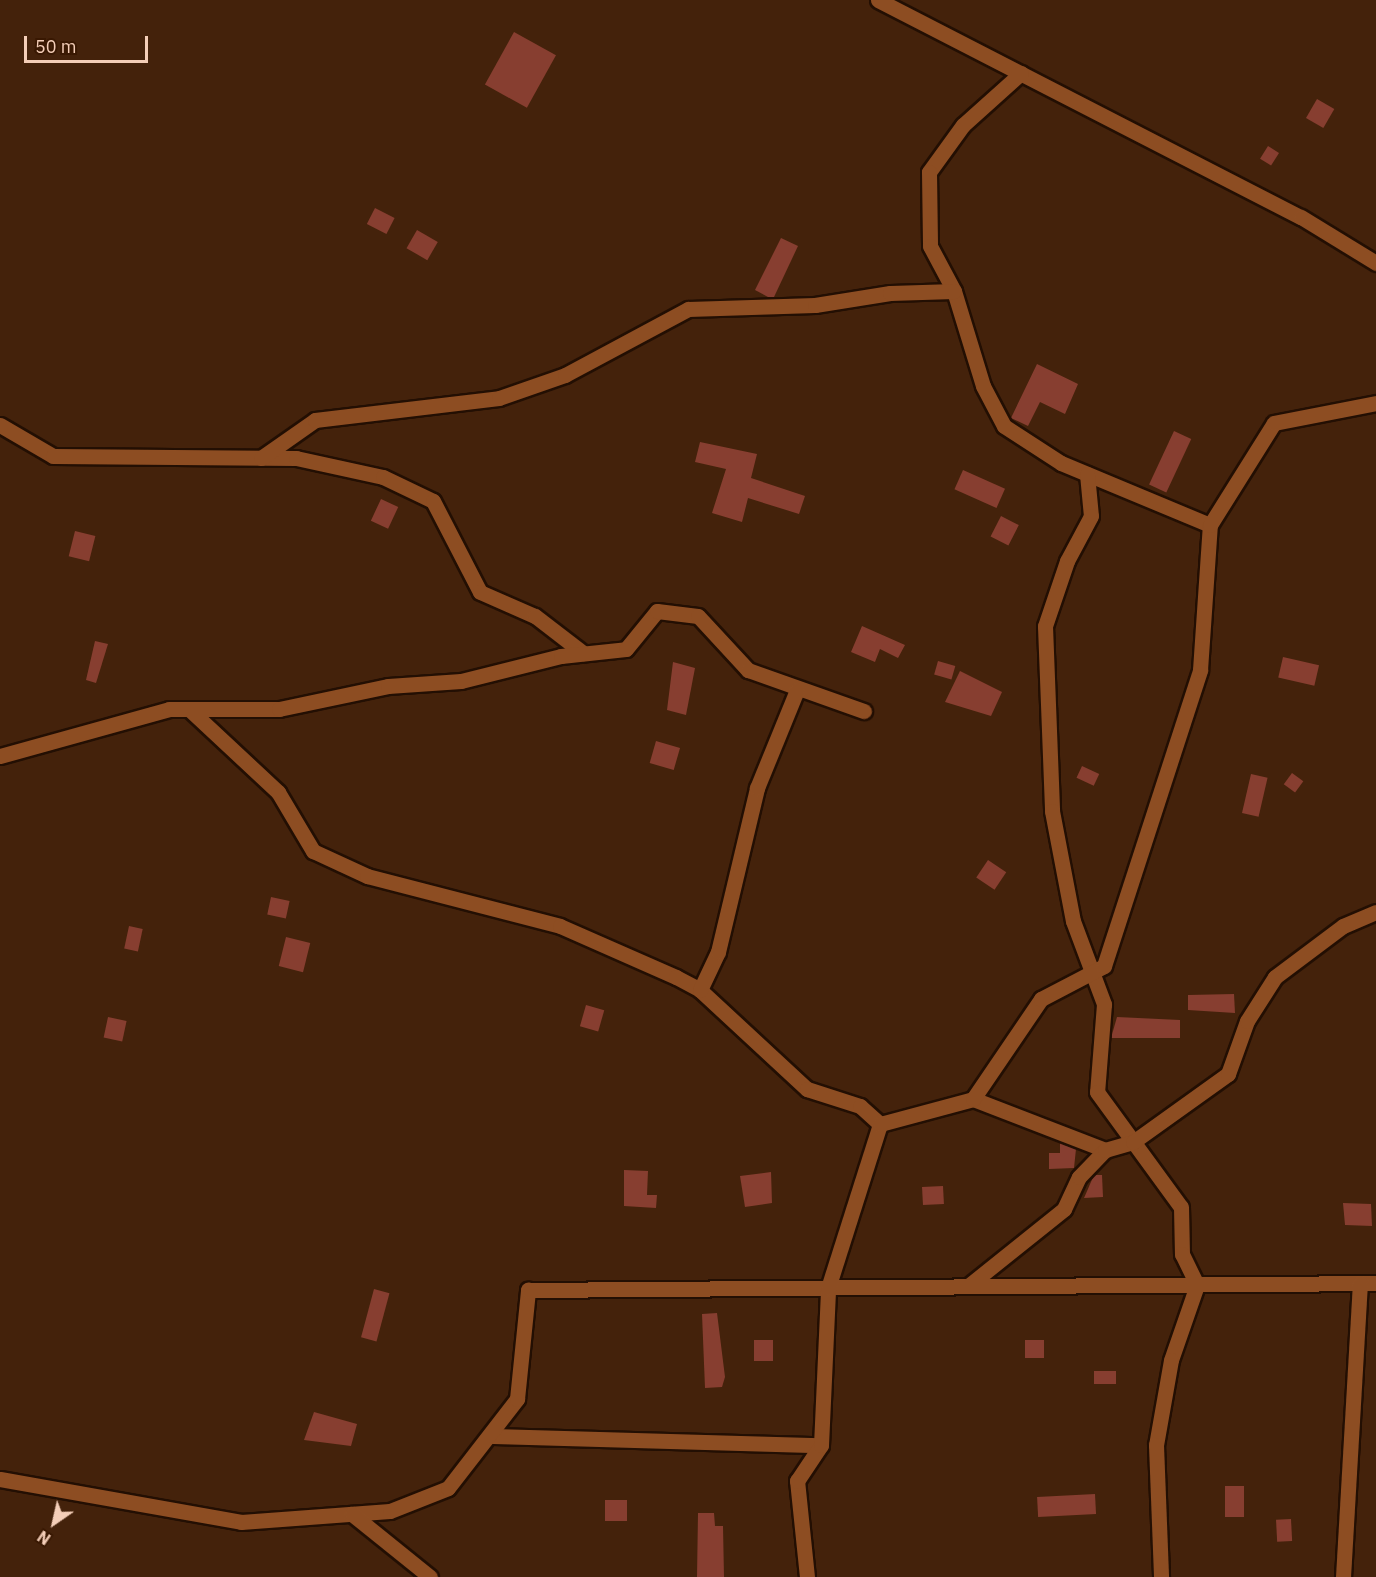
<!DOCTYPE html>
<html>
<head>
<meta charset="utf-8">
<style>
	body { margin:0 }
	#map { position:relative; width:1376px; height:1577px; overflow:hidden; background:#44220b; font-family:"IBM Plex Sans",sans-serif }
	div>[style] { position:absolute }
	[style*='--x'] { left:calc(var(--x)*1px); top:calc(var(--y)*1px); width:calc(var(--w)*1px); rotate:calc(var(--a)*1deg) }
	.building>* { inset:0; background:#873e30; transform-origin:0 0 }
	.roads { filter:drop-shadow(2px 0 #230f03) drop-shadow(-2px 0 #230f03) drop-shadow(0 2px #230f03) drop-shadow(0 -2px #230f03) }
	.minor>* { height:15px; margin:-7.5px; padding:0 7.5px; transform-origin:7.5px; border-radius:7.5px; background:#8d4d22 }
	span { translate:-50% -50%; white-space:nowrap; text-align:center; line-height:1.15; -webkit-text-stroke:4.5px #391802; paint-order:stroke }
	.north { position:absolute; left:24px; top:1493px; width:60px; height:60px; -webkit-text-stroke:4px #391802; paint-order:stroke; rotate:214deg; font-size:16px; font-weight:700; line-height:24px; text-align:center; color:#f4ceb8 }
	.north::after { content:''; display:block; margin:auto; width:21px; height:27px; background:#f4ceb8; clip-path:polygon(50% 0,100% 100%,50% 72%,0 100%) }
	.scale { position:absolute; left:24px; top:36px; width:124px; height:27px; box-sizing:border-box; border:3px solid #f4ceb8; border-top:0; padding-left:8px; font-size:18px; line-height:21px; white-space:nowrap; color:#f4ceb8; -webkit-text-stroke:4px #391802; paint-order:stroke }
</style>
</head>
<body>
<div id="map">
	<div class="building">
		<div style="left:514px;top:32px;width:48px;height:60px;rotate:29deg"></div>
		<div style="left:1317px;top:99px;width:20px;height:22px;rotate:30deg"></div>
		<div style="left:1268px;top:146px;width:13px;height:15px;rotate:32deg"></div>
		<div style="left:375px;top:208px;width:22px;height:18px;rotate:27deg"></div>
		<div style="left:417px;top:230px;width:24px;height:21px;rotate:30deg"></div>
		<div style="clip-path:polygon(781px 238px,798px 246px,774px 297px,768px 297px,755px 290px)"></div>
		<div style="clip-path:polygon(1037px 364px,1078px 384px,1065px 414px,1040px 402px,1028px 426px,1011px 418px)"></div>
		<div style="left:1174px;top:431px;width:19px;height:59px;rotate:25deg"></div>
		<div style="clip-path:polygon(700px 442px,757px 454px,751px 478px,805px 496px,799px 514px,748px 498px,742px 522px,712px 513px,726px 469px,695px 462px)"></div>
		<div style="left:963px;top:470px;width:46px;height:21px;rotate:24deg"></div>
		<div style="left:381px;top:499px;width:19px;height:24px;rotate:25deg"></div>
		<div style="left:1001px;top:516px;width:20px;height:23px;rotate:27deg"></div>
		<div style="left:75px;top:531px;width:21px;height:26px;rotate:14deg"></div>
		<div style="clip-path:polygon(862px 626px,905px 645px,898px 658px,880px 649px,875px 662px,851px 652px)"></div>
		<div style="clip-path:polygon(95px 641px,108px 644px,96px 683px,86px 680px)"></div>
		<div style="left:1283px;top:657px;width:37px;height:21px;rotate:13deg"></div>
		<div style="left:938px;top:661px;width:18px;height:14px;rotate:16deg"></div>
		<div style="clip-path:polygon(673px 662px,695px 668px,686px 715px,667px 710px)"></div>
		<div style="clip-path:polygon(960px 671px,1002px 692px,991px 716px,945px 702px)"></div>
		<div style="left:656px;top:741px;width:25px;height:23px;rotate:16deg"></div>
		<div style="left:1082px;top:766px;width:19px;height:13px;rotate:25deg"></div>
		<div style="left:1292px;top:773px;width:14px;height:14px;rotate:36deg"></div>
		<div style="left:1251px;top:774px;width:17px;height:40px;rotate:13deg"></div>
		<div style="left:988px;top:860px;width:22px;height:21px;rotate:34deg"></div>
		<div style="left:271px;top:897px;width:19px;height:18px;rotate:12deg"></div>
		<div style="left:129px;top:926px;width:14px;height:23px;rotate:12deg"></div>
		<div style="left:286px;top:937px;width:25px;height:30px;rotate:14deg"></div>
		<div style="clip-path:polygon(1234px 994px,1235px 1013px,1188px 1010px,1188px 995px)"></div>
		<div style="left:586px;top:1005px;width:19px;height:22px;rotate:16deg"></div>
		<div style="left:108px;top:1017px;width:19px;height:21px;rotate:12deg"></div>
		<div style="clip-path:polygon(1117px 1017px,1180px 1020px,1180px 1038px,1111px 1038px)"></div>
		<div style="clip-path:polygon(1060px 1143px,1076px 1149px,1074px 1168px,1049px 1169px,1049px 1153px,1060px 1153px)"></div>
		<div style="clip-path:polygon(624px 1170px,648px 1171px,647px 1195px,657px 1195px,656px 1208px,624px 1206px)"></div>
		<div style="clip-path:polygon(771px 1172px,772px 1203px,745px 1207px,740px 1176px)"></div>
		<div style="clip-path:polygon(1094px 1175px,1102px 1175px,1103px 1197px,1084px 1198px)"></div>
		<div style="left:943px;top:1186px;width:18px;height:21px;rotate:87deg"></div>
		<div style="clip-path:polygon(1343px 1203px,1371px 1204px,1372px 1226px,1345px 1225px)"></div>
		<div style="left:374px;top:1289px;width:16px;height:50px;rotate:15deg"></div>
		<div style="clip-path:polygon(717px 1313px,725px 1377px,722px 1387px,705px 1388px,702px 1314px)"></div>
		<div style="left:754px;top:1340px;width:19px;height:21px"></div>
		<div style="left:1025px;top:1340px;width:19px;height:18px"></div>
		<div style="left:1094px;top:1371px;width:22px;height:13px"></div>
		<div style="clip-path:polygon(314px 1412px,357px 1424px,351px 1446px,304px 1440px)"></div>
		<div style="left:1225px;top:1486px;width:19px;height:31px"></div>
		<div style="left:1095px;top:1494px;width:20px;height:58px;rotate:87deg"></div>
		<div style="left:605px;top:1500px;width:22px;height:21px"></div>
		<div style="clip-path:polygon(698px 1513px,714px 1513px,715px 1526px,723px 1526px,724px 1577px,697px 1577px)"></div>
		<div style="left:1291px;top:1519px;width:22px;height:15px;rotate:87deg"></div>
	</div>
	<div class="roads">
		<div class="minor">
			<div style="--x:878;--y:0;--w:475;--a:27.2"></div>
			<div style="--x:1301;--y:217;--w:88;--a:31.5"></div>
			<div style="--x:1021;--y:73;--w:78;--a:138.1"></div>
			<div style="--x:963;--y:125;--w:58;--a:125.9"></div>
			<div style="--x:929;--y:172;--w:74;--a:89.2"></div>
			<div style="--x:930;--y:246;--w:51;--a:61.9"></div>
			<div style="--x:954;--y:291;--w:99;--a:73"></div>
			<div style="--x:983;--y:386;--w:45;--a:62.3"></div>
			<div style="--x:1004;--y:426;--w:68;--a:33"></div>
			<div style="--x:1061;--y:463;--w:161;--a:22.6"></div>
			<div style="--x:0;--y:425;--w:61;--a:30.3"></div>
			<div style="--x:53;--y:456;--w:243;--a:0.5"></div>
			<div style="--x:296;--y:458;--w:89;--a:12.3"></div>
			<div style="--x:383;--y:477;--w:55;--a:25.6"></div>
			<div style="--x:433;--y:501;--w:102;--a:62.7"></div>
			<div style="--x:480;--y:592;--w:60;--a:23.6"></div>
			<div style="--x:535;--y:616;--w:61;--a:37.6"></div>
			<div style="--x:261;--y:458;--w:66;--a:-35.1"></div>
			<div style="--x:315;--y:420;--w:185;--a:-6.8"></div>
			<div style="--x:499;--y:398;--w:70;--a:-19.2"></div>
			<div style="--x:565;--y:375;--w:140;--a:-28.2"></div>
			<div style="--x:688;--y:309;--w:127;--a:-1.8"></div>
			<div style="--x:815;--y:305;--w:76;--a:-9.1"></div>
			<div style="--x:890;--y:293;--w:64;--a:-1.8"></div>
			<div style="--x:1087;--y:474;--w:42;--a:84.6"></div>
			<div style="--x:1091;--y:516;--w:51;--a:118.1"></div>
			<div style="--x:1067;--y:561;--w:69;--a:108.7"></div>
			<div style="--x:1045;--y:626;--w:185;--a:87.8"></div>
			<div style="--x:1052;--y:811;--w:112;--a:79.2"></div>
			<div style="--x:1073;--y:921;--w:89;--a:69.5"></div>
			<div style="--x:1104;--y:1004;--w:88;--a:94.5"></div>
			<div style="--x:1097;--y:1092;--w:142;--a:53.9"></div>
			<div style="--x:1181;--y:1207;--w:47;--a:88.8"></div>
			<div style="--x:1182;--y:1254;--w:34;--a:64"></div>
			<div style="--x:1197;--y:1285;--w:79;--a:109.1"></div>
			<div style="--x:1171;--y:1360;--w:86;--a:100"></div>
			<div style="--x:1156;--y:1445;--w:132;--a:87.8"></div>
			<div style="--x:189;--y:709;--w:122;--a:43"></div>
			<div style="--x:278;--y:792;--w:69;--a:59.3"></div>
			<div style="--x:313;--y:851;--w:60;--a:24.8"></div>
			<div style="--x:367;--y:876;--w:199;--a:14.5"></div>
			<div style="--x:560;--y:926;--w:127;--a:23.7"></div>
			<div style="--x:676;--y:977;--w:27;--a:28"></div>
			<div style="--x:700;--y:990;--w:146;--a:42.8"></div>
			<div style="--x:807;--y:1089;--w:56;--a:17.8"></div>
			<div style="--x:860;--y:1106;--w:27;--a:42"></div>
			<div style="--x:0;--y:756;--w:175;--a:-15.5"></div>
			<div style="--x:169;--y:709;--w:110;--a:0"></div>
			<div style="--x:279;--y:709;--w:111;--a:-11.9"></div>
			<div style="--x:388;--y:686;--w:73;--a:-3.9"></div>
			<div style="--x:461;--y:681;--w:103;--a:-14"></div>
			<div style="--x:561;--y:656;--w:65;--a:-6.1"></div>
			<div style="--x:626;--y:649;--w:49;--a:-50.8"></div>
			<div style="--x:657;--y:611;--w:41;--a:7"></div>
			<div style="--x:698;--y:616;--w:74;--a:47.2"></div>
			<div style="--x:748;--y:670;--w:123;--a:19.5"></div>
			<div style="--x:700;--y:990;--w:42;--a:-64.7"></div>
			<div style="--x:718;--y:952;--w:169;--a:-76.6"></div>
			<div style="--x:757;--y:788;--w:106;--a:-67.8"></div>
			<div style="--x:973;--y:1099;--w:142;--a:21.1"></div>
			<div style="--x:968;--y:1286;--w:123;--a:-38.7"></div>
			<div style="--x:1064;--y:1209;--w:35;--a:-65"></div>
			<div style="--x:1079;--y:1177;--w:37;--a:-46"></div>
			<div style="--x:1105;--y:1150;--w:29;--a:-16"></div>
			<div style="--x:1133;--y:1142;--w:117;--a:-35.6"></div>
			<div style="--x:1228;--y:1074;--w:56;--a:-70.3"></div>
			<div style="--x:1247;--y:1021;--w:52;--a:-57.5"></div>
			<div style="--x:1275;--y:977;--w:85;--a:-36.9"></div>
			<div style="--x:1343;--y:926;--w:36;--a:-23"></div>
			<div style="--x:492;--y:1436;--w:329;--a:1.6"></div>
			<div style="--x:0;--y:1479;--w:245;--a:10.1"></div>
			<div style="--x:241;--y:1522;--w:149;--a:-4.2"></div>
			<div style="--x:390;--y:1511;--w:62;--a:-21.6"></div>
			<div style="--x:448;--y:1488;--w:113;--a:-52.2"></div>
			<div style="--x:517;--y:1399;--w:110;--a:-84.2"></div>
			<div style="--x:528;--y:1290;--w:848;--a:-0.47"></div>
			<div style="--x:352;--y:1514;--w:100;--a:38.9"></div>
			<div style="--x:807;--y:1577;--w:97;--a:-95.9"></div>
			<div style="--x:797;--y:1481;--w:43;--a:-56.3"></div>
			<div style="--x:821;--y:1445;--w:157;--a:-87.4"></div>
			<div style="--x:828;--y:1288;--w:172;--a:-72.4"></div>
			<div style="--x:880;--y:1124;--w:96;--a:-15"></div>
			<div style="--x:973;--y:1099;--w:121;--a:-55.8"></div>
			<div style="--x:1041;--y:999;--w:71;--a:-27.6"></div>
			<div style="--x:1104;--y:966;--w:311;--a:-72"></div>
			<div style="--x:1200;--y:670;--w:145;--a:-86.1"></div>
			<div style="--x:1210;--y:525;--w:120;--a:-57.9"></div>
			<div style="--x:1274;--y:423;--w:104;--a:-11.1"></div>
			<div style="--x:1343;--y:1577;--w:294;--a:-86.7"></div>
		</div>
	</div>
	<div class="north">N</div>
	<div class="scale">50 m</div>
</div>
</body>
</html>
